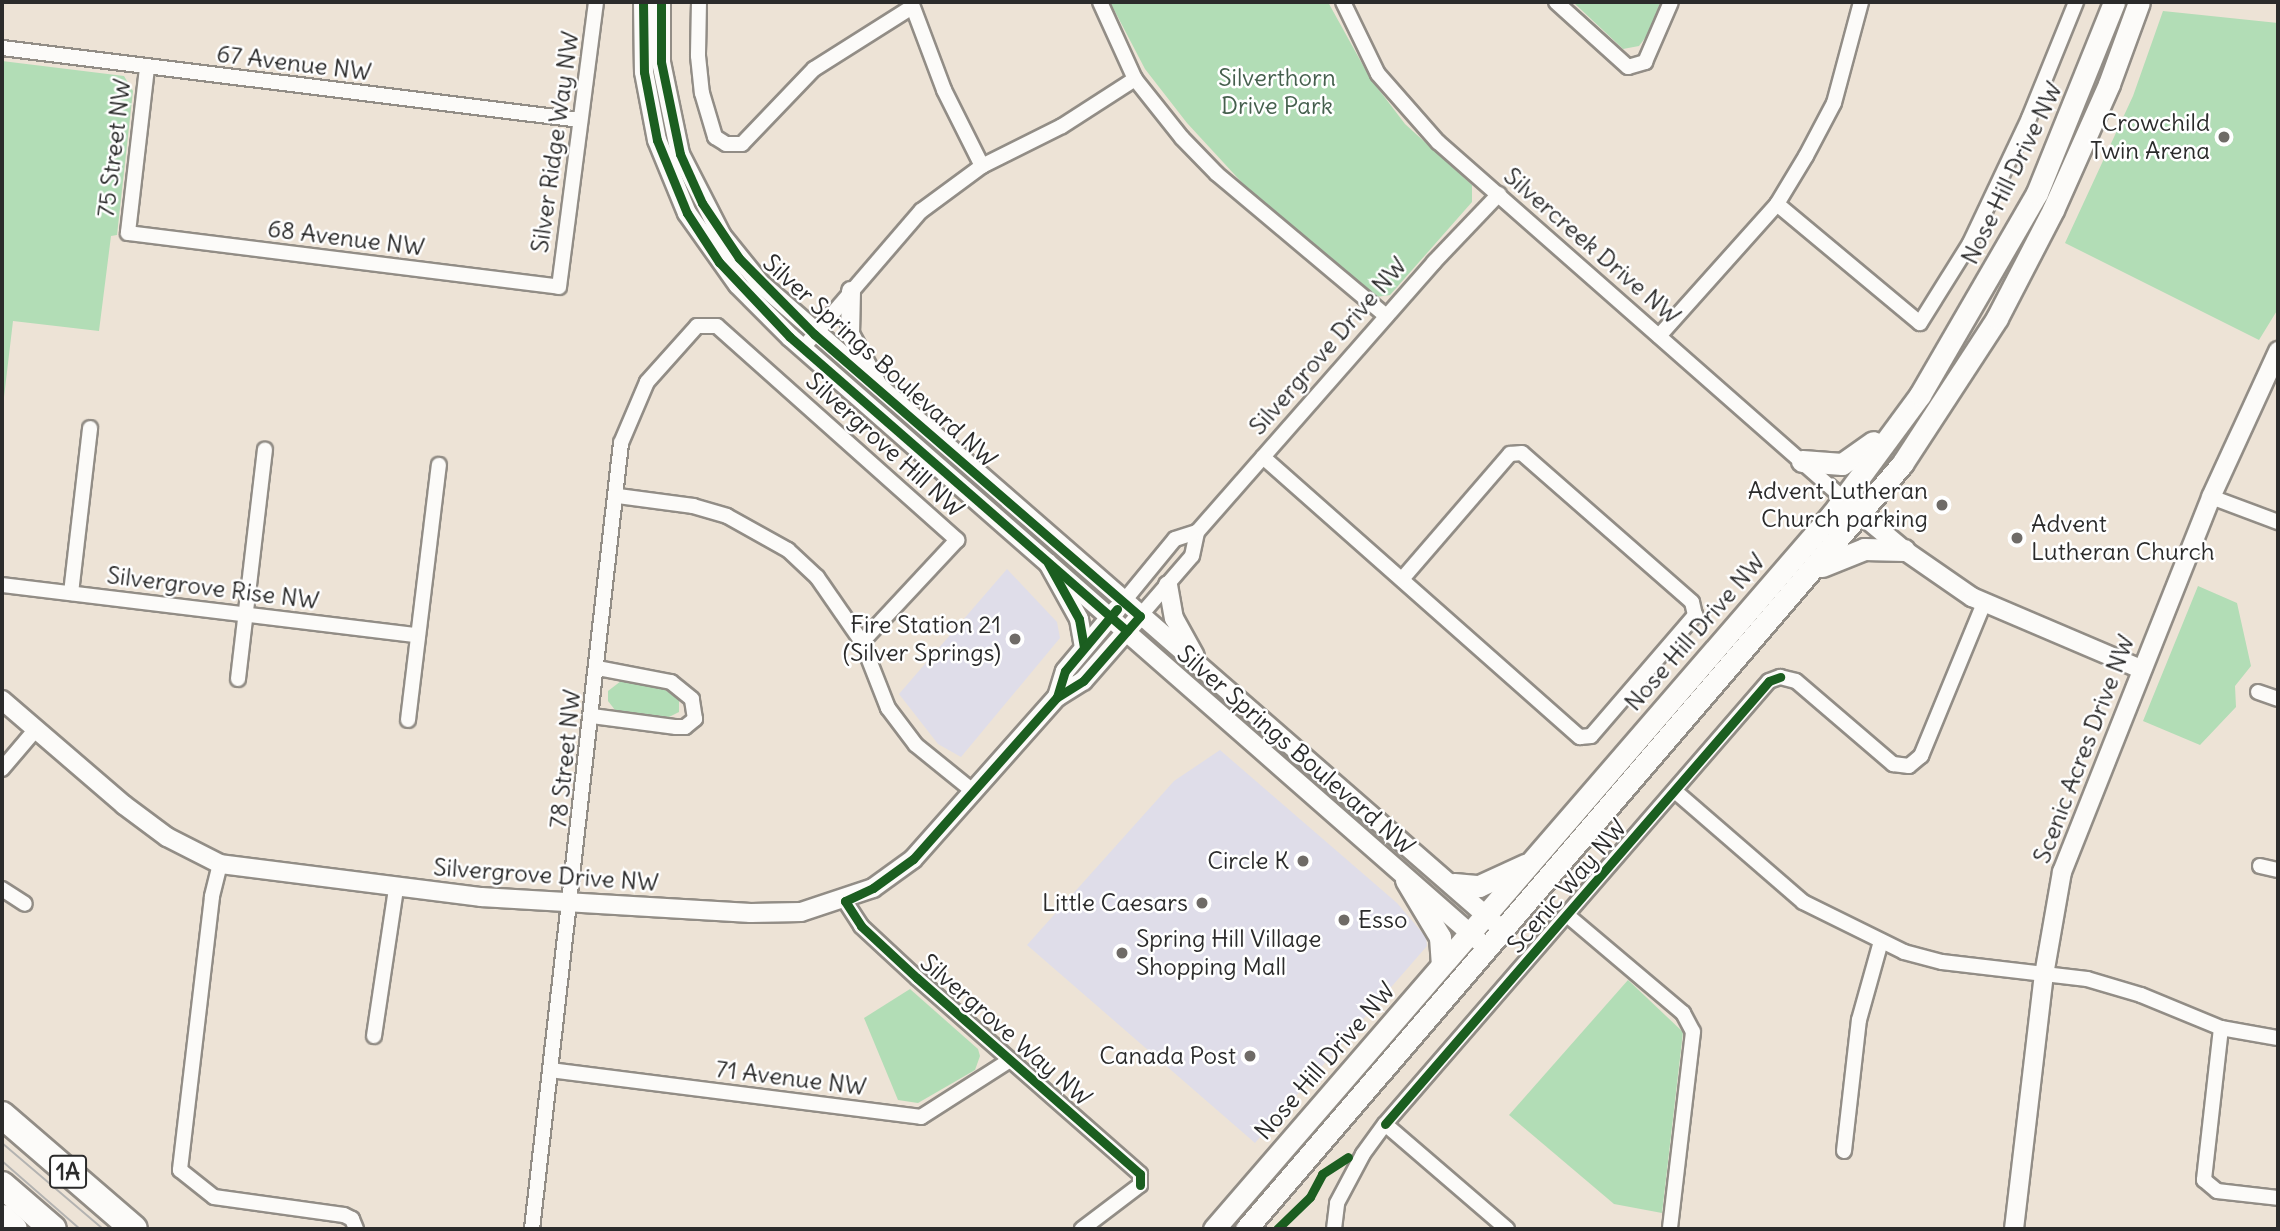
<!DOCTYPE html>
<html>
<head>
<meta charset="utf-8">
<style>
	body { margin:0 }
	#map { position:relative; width:2280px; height:1231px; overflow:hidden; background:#ede3d6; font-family:Delius,sans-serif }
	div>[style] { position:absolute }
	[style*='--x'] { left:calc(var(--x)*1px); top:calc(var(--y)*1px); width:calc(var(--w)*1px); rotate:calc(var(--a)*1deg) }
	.built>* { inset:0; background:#dfdde9 }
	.green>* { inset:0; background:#b2ddb6; transform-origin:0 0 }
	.roads { filter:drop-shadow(2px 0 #928d86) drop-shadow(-2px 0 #928d86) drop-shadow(0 2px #928d86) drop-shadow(0 -2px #928d86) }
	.minor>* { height:14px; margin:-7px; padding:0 7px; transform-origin:7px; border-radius:7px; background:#fcfbf9 }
	.tertiary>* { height:18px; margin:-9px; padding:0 9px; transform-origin:9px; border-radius:9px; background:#fcfbf9 }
	.secondary>* { height:21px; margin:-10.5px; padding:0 10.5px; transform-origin:10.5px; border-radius:10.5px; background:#fcfbf9 }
	.motorway>* { height:26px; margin:-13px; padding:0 13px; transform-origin:13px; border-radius:13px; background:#fcfbf9 }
	.tram>* { height:2px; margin:-1px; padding:0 1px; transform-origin:1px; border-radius:1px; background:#b4b3b1 }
	.cycleway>* { height:9px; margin:-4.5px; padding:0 4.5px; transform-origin:4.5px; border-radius:4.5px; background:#1b5e20 }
	.dots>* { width:19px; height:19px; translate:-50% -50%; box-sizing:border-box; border:4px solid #fff; border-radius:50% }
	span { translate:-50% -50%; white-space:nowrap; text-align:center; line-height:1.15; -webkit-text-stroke:5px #fff; paint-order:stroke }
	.shield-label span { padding:2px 5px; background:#fff; border:2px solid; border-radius:5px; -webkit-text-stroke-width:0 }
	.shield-label { font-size:23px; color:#2b2b2b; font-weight:700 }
	.street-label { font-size:24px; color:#2b2b2b }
	.park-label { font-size:24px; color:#455f4d }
	.poi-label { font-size:24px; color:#2b2b2b }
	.right { translate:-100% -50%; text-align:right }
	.left { translate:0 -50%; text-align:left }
	.frame { position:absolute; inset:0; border:4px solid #2b2b2b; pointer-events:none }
</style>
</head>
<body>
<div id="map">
	<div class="built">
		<div style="clip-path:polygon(1007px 569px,1057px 622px,1060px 638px,961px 757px,938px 744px,899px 694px)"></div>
		<div style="clip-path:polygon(1220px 750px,1397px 903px,1426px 937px,1427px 946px,1255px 1143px,1027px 945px,1174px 781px)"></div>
	</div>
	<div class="green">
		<div style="clip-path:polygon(1110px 2px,1328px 2px,1370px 78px,1405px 124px,1472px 185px,1472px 202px,1390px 295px,1376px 297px,1246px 187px,1187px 123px,1145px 69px)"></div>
		<div style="clip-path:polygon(1573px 2px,1660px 2px,1652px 29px,1639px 46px,1623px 49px)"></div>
		<div style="clip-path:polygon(2163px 11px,2278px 23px,2278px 309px,2259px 340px,2065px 243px,2133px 96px)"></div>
		<div style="clip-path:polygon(2px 61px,124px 76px,133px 91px,117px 235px,111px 236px,99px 331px,13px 321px,2px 414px)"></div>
		<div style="left:838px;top:361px;width:168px;height:6px;rotate:41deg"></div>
		<div style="clip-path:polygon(2198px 586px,2237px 603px,2251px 666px,2235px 686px,2236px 707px,2200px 745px,2143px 721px)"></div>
		<div style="clip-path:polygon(621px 681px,664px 689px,679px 700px,679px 712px,669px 717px,615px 710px,608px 701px,608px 691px)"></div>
		<div style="clip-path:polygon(1628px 980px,1683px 1032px,1662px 1213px,1614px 1204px,1509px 1115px)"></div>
		<div style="clip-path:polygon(910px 989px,978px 1049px,980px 1056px,975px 1070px,918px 1103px,898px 1100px,864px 1018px)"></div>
	</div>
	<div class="roads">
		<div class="minor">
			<div style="--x:699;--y:2;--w:54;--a:91.1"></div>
			<div style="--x:698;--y:56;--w:37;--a:84"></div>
			<div style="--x:702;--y:93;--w:46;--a:73.5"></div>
			<div style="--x:715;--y:137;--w:13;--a:32"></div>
			<div style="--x:726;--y:144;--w:16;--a:0"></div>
			<div style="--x:742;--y:144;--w:104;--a:-46.2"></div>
			<div style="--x:814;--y:69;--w:116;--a:-32.3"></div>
			<div style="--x:911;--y:2;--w:94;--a:69.4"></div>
			<div style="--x:944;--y:90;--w:85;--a:63.4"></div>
			<div style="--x:1100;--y:2;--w:85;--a:65.6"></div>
			<div style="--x:1135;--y:79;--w:75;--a:51.5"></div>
			<div style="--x:1182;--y:138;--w:50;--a:45.8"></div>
			<div style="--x:1217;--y:174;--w:221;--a:40"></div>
			<div style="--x:1343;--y:2;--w:80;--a:64.1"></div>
			<div style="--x:1378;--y:74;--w:91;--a:48.6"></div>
			<div style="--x:1438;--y:142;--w:541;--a:41.33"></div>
			<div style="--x:1556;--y:2;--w:97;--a:42.1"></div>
			<div style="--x:1628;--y:67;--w:18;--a:-16"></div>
			<div style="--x:1645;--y:62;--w:65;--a:-66.6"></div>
			<div style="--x:2;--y:48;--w:582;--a:7.1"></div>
			<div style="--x:147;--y:68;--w:166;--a:96.6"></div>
			<div style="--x:128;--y:233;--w:434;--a:7.1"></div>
			<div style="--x:559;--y:287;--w:287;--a:-82.6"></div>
			<div style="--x:1777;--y:204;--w:186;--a:39.8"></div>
			<div style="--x:1920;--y:323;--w:94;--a:-58"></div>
			<div style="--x:1970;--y:243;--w:138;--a:-64.7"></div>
			<div style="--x:2029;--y:118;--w:125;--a:-67.9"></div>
			<div style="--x:1659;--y:336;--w:177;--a:-48.2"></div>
			<div style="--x:1777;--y:204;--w:56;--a:-58.9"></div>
			<div style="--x:1806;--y:156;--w:60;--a:-62.2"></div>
			<div style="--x:1834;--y:103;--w:105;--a:-75"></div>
			<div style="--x:803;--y:348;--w:181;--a:-49.3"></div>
			<div style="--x:921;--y:211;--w:76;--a:-36.4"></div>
			<div style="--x:982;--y:166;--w:89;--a:-26.6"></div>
			<div style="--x:1062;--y:126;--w:87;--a:-32.8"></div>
			<div style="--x:1263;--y:457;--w:423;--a:41.5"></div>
			<div style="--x:1580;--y:737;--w:11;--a:-5"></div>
			<div style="--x:1591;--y:736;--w:160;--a:-49.3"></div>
			<div style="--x:1695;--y:615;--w:13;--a:-103"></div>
			<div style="--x:1692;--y:602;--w:226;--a:-138.8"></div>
			<div style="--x:1522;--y:453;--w:12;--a:175"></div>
			<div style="--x:1510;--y:454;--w:165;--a:130.8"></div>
			<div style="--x:618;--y:496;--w:76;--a:7.6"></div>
			<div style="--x:693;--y:506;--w:35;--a:16"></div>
			<div style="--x:727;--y:516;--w:70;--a:29.1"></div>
			<div style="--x:788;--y:550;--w:40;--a:43"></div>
			<div style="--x:817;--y:577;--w:79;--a:55.3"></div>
			<div style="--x:862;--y:642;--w:71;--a:68.5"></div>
			<div style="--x:888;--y:708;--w:46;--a:52.9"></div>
			<div style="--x:916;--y:745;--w:75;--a:39"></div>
			<div style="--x:2211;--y:497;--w:72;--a:20.5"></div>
			<div style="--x:2;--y:585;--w:419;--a:6.9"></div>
			<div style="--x:71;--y:593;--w:166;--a:-83.4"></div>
			<div style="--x:1124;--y:601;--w:80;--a:-50.6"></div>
			<div style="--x:1175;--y:539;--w:23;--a:-18"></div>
			<div style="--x:1140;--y:616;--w:79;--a:-49.1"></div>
			<div style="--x:1192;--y:556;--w:25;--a:-78"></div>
			<div style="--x:1197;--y:532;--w:359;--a:-48.7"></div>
			<div style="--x:1434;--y:262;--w:94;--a:-46.3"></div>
			<div style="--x:238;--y:679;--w:231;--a:-83.3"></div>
			<div style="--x:2258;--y:692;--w:21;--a:19"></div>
			<div style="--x:592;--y:716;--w:85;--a:7.5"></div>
			<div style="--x:676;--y:727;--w:9;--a:0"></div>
			<div style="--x:685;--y:727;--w:13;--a:-39"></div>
			<div style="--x:695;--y:719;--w:20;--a:-99"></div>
			<div style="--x:692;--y:699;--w:27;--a:-141"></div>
			<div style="--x:671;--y:682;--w:74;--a:-169.1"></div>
			<div style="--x:408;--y:720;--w:257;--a:-83.1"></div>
			<div style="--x:2;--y:769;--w:52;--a:-49.6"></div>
			<div style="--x:1675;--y:791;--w:169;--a:40.9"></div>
			<div style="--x:1803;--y:902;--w:113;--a:26.3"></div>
			<div style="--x:1904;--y:952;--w:39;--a:15"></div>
			<div style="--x:1942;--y:962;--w:146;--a:6.7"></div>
			<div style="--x:2087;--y:979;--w:56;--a:16.5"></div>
			<div style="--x:2141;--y:995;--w:87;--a:22.4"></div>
			<div style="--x:2221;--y:1028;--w:58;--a:10"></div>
			<div style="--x:220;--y:864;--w:34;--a:104"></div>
			<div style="--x:212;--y:897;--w:275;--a:96.7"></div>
			<div style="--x:180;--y:1170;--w:43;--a:38.5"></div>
			<div style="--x:214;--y:1197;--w:131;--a:7.9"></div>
			<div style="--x:344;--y:1215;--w:9;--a:27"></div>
			<div style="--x:352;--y:1219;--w:11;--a:68"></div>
			<div style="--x:2260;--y:866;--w:18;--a:13"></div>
			<div style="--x:2;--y:889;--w:27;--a:33"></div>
			<div style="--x:845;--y:901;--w:30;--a:57"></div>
			<div style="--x:861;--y:926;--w:76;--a:42.9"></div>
			<div style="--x:917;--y:978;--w:297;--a:41.3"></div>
			<div style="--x:1140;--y:1174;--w:11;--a:90"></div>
			<div style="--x:1140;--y:1185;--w:73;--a:142.8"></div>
			<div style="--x:1567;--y:915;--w:152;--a:40.2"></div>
			<div style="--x:1683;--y:1013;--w:21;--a:62"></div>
			<div style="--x:1693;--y:1032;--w:198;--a:96.7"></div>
			<div style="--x:2221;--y:1028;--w:153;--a:96.4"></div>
			<div style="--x:2204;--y:1180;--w:17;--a:40"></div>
			<div style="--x:2217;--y:1191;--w:61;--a:6.5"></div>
			<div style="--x:374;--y:1036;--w:150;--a:-81.5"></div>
			<div style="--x:550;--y:1070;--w:374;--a:7.2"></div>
			<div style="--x:921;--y:1117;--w:106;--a:-32.6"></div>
			<div style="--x:1385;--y:1124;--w:161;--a:40.7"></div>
			<div style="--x:1844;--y:1151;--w:132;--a:-83.5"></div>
			<div style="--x:1859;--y:1020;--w:82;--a:-74.4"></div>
			<div style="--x:532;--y:1229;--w:791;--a:-83.54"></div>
			<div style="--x:621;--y:443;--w:66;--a:-66.9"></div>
			<div style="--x:647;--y:382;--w:75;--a:-48.2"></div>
			<div style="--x:697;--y:326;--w:20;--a:0"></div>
			<div style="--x:717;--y:326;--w:322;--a:41.7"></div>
			<div style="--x:957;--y:540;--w:139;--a:133"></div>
			<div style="--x:1334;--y:1229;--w:26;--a:-83"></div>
			<div style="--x:1337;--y:1203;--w:55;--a:-62"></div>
			<div style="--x:1363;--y:1154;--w:37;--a:-54"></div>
			<div style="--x:1385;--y:1124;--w:586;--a:-49.08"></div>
			<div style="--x:1769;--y:681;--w:12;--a:-20"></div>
			<div style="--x:1780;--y:677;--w:16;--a:14"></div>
			<div style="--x:1796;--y:681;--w:128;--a:40.6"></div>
			<div style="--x:1893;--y:764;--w:16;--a:7"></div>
			<div style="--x:1909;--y:766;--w:16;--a:-40"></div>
			<div style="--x:1921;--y:756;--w:165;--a:-67.6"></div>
		</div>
		<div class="tertiary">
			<div style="--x:643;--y:2;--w:70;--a:89.2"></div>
			<div style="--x:644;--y:72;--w:69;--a:79.2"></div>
			<div style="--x:657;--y:140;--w:79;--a:67.7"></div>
			<div style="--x:687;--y:213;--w:88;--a:54.7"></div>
			<div style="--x:738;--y:285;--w:74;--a:45"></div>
			<div style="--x:790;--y:337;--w:918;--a:41.24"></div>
			<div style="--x:661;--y:2;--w:60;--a:90"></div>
			<div style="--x:661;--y:62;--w:94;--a:78.3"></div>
			<div style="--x:680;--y:154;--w:92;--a:62.9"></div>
			<div style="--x:722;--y:236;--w:60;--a:51"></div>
			<div style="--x:760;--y:283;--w:988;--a:41.06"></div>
			<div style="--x:851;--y:291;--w:43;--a:91.3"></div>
			<div style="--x:850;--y:334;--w:57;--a:61.6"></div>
			<div style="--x:1850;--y:505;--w:70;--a:39.8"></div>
			<div style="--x:1904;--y:550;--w:83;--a:34.7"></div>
			<div style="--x:1972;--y:597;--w:184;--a:23.1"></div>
			<div style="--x:1048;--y:563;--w:64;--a:61"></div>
			<div style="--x:1079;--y:619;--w:28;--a:80"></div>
			<div style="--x:1168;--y:585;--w:34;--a:80"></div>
			<div style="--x:1174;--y:618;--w:43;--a:61.1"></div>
			<div style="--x:1057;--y:697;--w:27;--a:-73"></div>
			<div style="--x:1065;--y:671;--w:81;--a:-50"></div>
			<div style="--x:2;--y:700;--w:161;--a:40.7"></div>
			<div style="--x:124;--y:805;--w:54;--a:36.7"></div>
			<div style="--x:167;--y:837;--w:59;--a:27"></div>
			<div style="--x:220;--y:864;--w:263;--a:7.2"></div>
			<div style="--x:481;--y:897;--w:270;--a:3.4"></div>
			<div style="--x:751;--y:913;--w:50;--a:-1.1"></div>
			<div style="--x:801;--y:912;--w:76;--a:-18.4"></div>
			<div style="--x:873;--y:888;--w:49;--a:-35.9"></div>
			<div style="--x:913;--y:859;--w:217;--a:-48.4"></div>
			<div style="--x:1057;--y:697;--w:31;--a:-32"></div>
			<div style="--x:1083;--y:681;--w:86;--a:-48.8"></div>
			<div style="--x:2014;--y:1229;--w:256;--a:-83.3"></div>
			<div style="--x:2044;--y:975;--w:105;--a:-80.1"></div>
			<div style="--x:2062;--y:872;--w:404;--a:-68.3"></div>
			<div style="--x:2211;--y:497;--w:161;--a:-65.3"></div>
		</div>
		<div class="secondary">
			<div style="--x:1802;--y:461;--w:40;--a:4.3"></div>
			<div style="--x:1842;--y:464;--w:38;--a:-35"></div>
			<div style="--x:1822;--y:566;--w:45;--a:-22"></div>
			<div style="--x:1864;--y:549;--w:40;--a:1.4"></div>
			<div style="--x:1406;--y:880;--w:66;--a:59.2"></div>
			<div style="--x:1440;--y:937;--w:28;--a:86"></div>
			<div style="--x:1454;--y:884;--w:25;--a:5"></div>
			<div style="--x:1479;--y:886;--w:51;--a:-24.5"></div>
			<div style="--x:1214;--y:1229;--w:946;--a:-49.16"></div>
			<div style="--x:1833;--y:513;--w:147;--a:-53.6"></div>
			<div style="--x:1920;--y:395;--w:233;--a:-59.9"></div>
			<div style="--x:2037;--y:193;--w:206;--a:-68"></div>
			<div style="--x:1246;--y:1229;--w:1008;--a:-49.39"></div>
			<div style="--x:1902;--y:464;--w:174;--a:-56.9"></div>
			<div style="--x:1997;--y:318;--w:122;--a:-62.6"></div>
			<div style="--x:2053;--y:210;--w:138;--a:-66"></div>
			<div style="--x:2109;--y:84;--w:87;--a:-69.9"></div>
		</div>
		<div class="motorway">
			<div style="--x:2;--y:1115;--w:174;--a:40.8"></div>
			<div style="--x:2;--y:1185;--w:67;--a:40.8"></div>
			<div style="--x:2;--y:1218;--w:16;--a:43"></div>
		</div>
	</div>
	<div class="tram">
		<div style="--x:2;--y:1143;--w:133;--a:40.4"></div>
		<div style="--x:2;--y:1161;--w:103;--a:41.1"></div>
	</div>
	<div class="cycleway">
		<div style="--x:643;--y:2;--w:70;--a:89.2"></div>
		<div style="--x:644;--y:72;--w:69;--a:79.2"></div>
		<div style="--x:657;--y:140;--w:79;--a:67.7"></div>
		<div style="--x:687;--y:213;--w:59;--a:56.9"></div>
		<div style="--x:719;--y:262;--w:103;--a:46.6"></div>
		<div style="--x:790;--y:337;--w:447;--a:41.1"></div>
		<div style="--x:661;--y:2;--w:60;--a:90"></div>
		<div style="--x:661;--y:62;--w:94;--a:78.3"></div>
		<div style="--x:680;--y:154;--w:54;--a:65.8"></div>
		<div style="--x:702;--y:203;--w:66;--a:56.1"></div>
		<div style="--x:739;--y:258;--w:107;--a:45.4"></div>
		<div style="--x:814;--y:334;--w:431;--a:40.9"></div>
		<div style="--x:1140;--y:616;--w:86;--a:131.2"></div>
		<div style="--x:1083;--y:681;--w:31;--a:148"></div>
		<div style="--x:1057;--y:697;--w:217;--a:131.6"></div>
		<div style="--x:913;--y:859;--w:49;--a:144.1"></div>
		<div style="--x:873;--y:888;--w:31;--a:155"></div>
		<div style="--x:845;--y:901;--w:30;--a:57"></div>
		<div style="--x:861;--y:926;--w:76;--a:42.9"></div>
		<div style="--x:917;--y:978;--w:297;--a:41.3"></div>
		<div style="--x:1140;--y:1174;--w:11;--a:90"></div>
		<div style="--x:1048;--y:563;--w:64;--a:61"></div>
		<div style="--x:1079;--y:619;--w:28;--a:80"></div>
		<div style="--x:1057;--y:697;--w:27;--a:-73"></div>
		<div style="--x:1065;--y:671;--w:81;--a:-50"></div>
		<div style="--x:1385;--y:1124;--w:586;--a:-49.08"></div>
		<div style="--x:1769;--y:681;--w:12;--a:-20"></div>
		<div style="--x:1277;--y:1229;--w:46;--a:-44.1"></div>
		<div style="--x:1310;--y:1197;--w:26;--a:-62"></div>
		<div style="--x:1322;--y:1174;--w:31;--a:-33"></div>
	</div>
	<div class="dots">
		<div style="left:2224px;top:137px;background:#6f6b67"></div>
		<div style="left:1942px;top:505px;background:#6f6b67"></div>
		<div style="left:2017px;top:538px;background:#6f6b67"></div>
		<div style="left:1015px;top:639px;background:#6f6b67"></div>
		<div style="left:1303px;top:861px;background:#6f6b67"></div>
		<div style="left:1202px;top:903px;background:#6f6b67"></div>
		<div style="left:1344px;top:920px;background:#6f6b67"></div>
		<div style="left:1122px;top:953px;background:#6f6b67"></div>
		<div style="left:1250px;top:1056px;background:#6f6b67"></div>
	</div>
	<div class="shield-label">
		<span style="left:68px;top:1172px">1A</span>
	</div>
	<div class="street-label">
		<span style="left:294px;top:63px;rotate:7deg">67 Avenue NW</span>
		<span style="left:555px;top:142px;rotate:-82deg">Silver Ridge Way NW</span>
		<span style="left:114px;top:148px;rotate:-83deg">75 Street NW</span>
		<span style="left:2012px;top:173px;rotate:-64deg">Nose Hill Drive NW</span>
		<span style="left:346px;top:238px;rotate:7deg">68 Avenue NW</span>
		<span style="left:1592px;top:246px;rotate:41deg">Silvercreek Drive NW</span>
		<span style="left:1328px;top:346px;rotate:-49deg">Silvergrove Drive NW</span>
		<span style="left:880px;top:361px;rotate:42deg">Silver Springs Boulevard NW</span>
		<span style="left:885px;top:445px;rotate:42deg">Silvergrove Hill NW</span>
		<span style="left:213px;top:588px;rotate:7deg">Silvergrove Rise NW</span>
		<span style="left:1695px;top:632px;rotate:-49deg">Nose Hill Drive NW</span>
		<span style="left:2084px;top:749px;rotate:-69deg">Scenic Acres Drive NW</span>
		<span style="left:1296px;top:750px;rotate:41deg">Silver Springs Boulevard NW</span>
		<span style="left:565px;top:759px;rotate:-84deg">78 Street NW</span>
		<span style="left:546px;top:875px;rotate:4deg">Silvergrove Drive NW</span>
		<span style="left:1567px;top:886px;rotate:-49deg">Scenic Way NW</span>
		<span style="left:1006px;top:1030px;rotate:41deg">Silvergrove Way NW</span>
		<span style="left:1325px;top:1061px;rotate:-49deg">Nose Hill Drive NW</span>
		<span style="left:791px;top:1078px;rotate:7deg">71 Avenue NW</span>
	</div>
	<div class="park-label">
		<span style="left:1277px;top:92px">Silverthorn<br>Drive Park</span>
	</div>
	<div class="poi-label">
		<span class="right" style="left:2210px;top:137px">Crowchild<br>Twin Arena</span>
		<span class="right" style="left:1928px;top:505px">Advent Lutheran<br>Church parking</span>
		<span class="left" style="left:2031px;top:538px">Advent<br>Lutheran Church</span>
		<span class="right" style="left:1001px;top:639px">Fire Station 21<br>(Silver Springs)</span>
		<span class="right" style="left:1289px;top:861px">Circle K</span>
		<span class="right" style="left:1188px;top:903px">Little Caesars</span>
		<span class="left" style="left:1358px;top:920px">Esso</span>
		<span class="left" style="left:1136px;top:953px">Spring Hill Village<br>Shopping Mall</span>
		<span class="right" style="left:1236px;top:1056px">Canada Post</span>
	</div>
	<div class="frame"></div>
</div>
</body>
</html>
